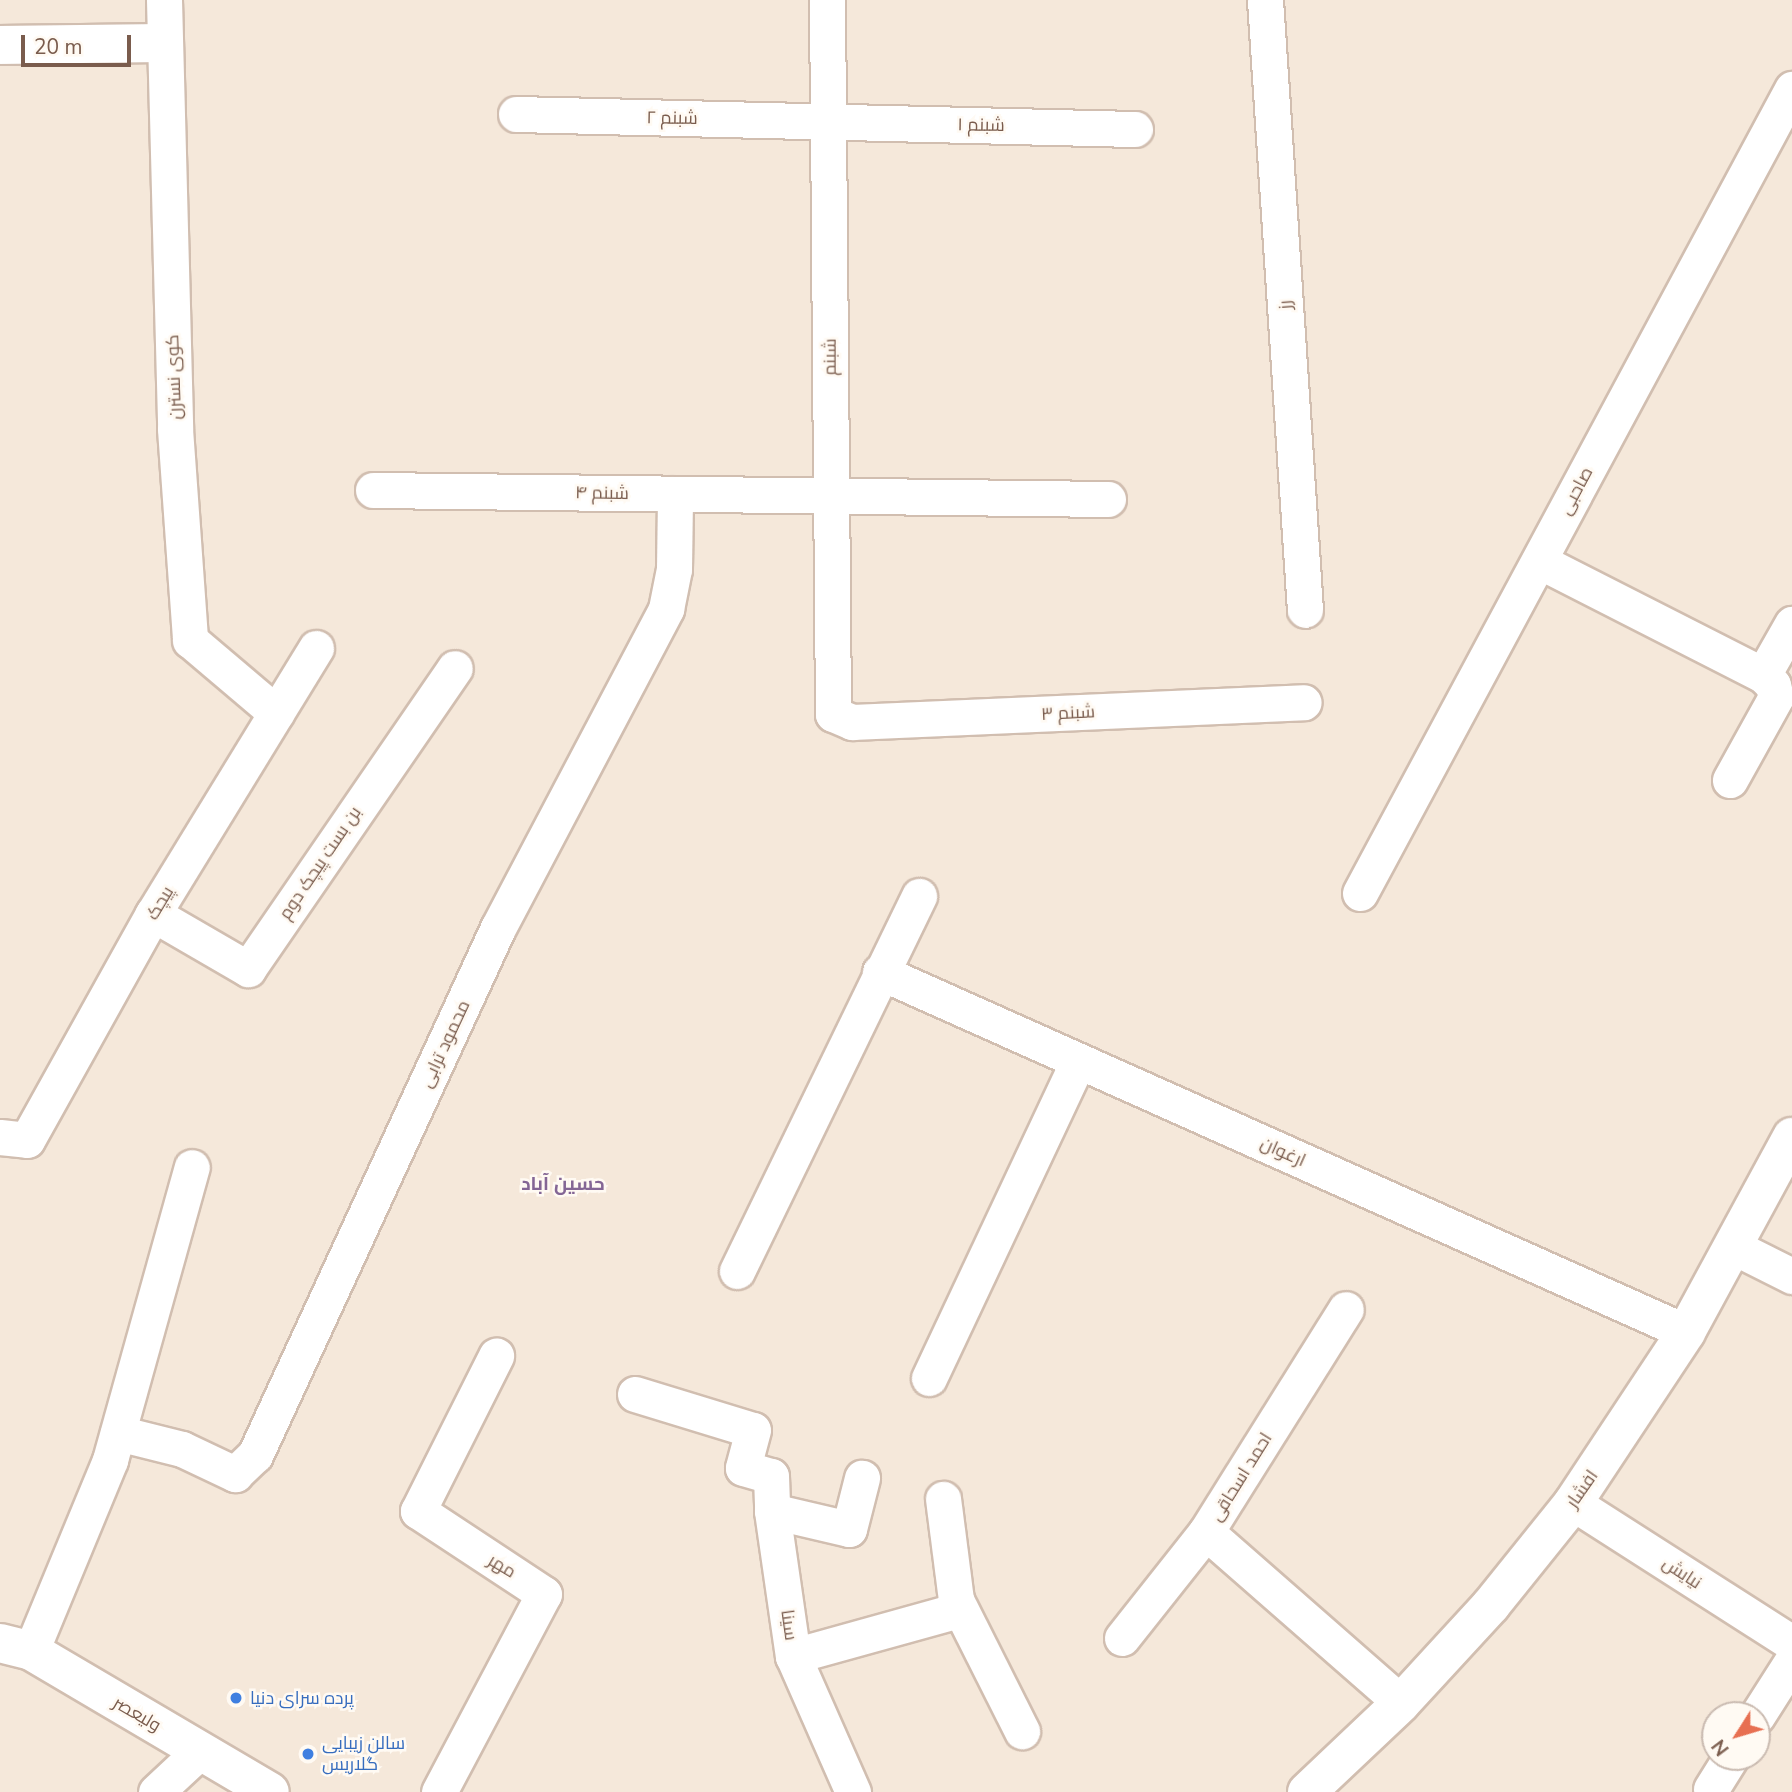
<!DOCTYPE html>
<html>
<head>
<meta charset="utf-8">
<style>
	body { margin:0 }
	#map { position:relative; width:1792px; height:1792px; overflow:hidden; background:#fdf6ec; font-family:"Nunito Sans",Cairo,sans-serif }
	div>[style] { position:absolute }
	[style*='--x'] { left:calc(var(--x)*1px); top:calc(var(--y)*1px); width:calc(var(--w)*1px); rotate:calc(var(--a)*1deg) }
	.residential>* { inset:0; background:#f5e8da }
	.roads { filter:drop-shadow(2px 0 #d1beb0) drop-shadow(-2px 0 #d1beb0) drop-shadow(0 2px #d1beb0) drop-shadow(0 -2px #d1beb0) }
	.street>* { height:35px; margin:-17.5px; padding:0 17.5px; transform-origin:17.5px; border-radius:17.5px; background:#fff }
	.secondary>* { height:38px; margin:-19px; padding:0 19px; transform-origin:19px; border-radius:19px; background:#fff }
	.dots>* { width:19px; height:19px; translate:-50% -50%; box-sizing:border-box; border:4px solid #fffaf3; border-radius:50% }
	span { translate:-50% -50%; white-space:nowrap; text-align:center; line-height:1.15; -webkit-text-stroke:5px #fffaf3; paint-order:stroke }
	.street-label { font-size:18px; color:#7a5c4d }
	.shop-label { font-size:18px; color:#366cbe }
	.left { translate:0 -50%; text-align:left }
	.neighbourhood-label { font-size:19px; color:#846695; font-weight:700 }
	.north { position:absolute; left:1701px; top:1701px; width:70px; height:70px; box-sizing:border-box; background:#fffaf3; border:2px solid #cabbb1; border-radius:50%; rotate:233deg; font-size:19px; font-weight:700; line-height:28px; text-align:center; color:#7a5c4d }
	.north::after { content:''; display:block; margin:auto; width:24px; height:32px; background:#e76f51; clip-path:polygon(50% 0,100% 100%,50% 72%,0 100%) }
	.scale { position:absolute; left:21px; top:35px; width:110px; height:32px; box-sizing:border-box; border:4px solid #7a5c4d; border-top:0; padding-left:9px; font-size:21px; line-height:24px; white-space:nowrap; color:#7a5c4d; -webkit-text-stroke:5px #fffaf3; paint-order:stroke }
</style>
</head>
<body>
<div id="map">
	<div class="residential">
		<div style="clip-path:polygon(evenodd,0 0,1792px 0,1792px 1792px,0 1792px,0 0,1715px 1715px,1757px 1715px,1757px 1757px,1715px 1757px,1715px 1715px)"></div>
	</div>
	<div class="roads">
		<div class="street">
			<div style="--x:164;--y:0;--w:429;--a:88.5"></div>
			<div style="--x:175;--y:429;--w:212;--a:85.9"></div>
			<div style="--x:190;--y:640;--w:113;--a:40.3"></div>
			<div style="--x:827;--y:0;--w:714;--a:89.52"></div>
			<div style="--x:833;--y:714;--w:21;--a:23"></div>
			<div style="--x:852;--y:722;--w:452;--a:-2.5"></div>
			<div style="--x:1265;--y:0;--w:611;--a:86.25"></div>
			<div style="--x:516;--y:114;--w:619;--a:1.39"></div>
			<div style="--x:373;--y:490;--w:735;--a:0.7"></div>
			<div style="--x:1539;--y:561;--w:251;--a:27"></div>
			<div style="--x:1763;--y:675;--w:14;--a:45"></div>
			<div style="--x:1773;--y:685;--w:12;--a:76"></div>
			<div style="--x:1776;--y:697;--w:95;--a:119"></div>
			<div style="--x:1763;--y:675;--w:59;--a:-60.4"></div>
			<div style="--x:1360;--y:893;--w:913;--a:-61.75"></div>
			<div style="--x:153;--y:914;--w:110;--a:30.1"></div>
			<div style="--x:248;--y:969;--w:365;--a:-55.5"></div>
			<div style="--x:880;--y:972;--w:883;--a:24.07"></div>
			<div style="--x:0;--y:1137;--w:27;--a:6"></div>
			<div style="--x:27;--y:1140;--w:259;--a:-60.9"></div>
			<div style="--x:153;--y:914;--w:312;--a:-58.5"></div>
			<div style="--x:1732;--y:1246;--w:67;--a:26.6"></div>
			<div style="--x:737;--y:1271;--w:417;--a:-64.1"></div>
			<div style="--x:929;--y:1378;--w:350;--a:-64.8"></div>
			<div style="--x:635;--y:1394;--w:123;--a:17"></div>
			<div style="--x:753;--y:1430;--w:39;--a:105"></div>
			<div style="--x:743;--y:1468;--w:29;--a:16"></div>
			<div style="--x:771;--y:1476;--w:35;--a:88"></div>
			<div style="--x:772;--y:1511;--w:147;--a:81.8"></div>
			<div style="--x:793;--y:1656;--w:149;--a:66.2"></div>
			<div style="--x:118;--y:1433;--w:66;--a:14"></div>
			<div style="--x:182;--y:1449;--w:59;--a:25.3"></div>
			<div style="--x:235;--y:1474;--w:28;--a:-44"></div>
			<div style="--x:255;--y:1455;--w:580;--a:-65.25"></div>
			<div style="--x:498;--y:928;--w:361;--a:-62.2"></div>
			<div style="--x:666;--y:609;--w:41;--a:-78.7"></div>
			<div style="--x:674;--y:569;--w:75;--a:-89.2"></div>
			<div style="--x:1573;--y:1503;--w:260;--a:32.6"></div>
			<div style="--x:772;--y:1511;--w:79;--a:13.2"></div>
			<div style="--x:849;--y:1529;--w:53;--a:-75.7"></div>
			<div style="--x:1206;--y:1532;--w:259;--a:41.2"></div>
			<div style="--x:956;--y:1600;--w:147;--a:63.3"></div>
			<div style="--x:1122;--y:1638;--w:135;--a:-51.6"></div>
			<div style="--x:1206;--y:1532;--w:263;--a:-57.9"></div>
			<div style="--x:31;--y:1651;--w:207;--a:-67.5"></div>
			<div style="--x:110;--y:1460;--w:304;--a:-74.4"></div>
			<div style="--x:793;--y:1656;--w:165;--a:-15.5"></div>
			<div style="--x:952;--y:1612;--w:13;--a:-72"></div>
			<div style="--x:956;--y:1600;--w:102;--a:-97.3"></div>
			<div style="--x:1757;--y:1716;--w:65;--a:-57.5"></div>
			<div style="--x:1711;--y:1789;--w:38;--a:-58"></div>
			<div style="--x:156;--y:1792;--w:60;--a:-43"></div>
			<div style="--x:439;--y:1792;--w:224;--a:-62.1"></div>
			<div style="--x:544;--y:1594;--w:151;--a:-146.6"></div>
			<div style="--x:418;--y:1511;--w:174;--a:-63.3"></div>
		</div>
		<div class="secondary">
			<div style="--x:0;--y:45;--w:164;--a:-0.7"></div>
			<div style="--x:0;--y:1643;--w:32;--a:14"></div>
			<div style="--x:31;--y:1651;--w:277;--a:30.5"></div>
			<div style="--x:1307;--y:1792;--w:129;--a:-43.4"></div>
			<div style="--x:1401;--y:1703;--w:133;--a:-47.4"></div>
			<div style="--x:1491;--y:1605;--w:131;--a:-51.2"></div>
			<div style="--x:1573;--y:1503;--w:205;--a:-56.5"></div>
			<div style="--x:1686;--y:1332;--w:222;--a:-61.5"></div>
		</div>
	</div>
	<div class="dots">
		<div style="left:236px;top:1698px;background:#3f7fe0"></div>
		<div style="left:308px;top:1754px;background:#3f7fe0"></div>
	</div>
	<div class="street-label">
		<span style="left:672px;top:118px;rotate:1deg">شبنم ۲</span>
		<span style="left:981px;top:125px;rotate:1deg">شبنم ۱</span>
		<span style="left:1285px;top:305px;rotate:-94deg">رز</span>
		<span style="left:830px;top:357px;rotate:-90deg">شبنم</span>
		<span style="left:174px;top:377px;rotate:-92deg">کوی نسترن</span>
		<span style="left:1576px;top:491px;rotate:-62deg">صاحبی</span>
		<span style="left:602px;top:493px;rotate:1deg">شبنم ۴</span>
		<span style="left:1068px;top:713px;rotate:-3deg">شبنم ۳</span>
		<span style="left:320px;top:863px;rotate:-56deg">بن بست پیچک دوم</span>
		<span style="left:160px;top:903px;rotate:-59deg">پیچک</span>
		<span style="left:445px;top:1044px;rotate:-65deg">محمود ترابی</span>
		<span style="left:1283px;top:1152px;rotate:24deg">ارغوان</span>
		<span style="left:1241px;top:1477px;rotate:-58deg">احمد اسحاقی</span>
		<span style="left:1582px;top:1489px;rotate:-55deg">افشار</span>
		<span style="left:502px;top:1566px;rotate:31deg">مهر</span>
		<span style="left:1682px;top:1573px;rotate:33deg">نیایش</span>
		<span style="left:789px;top:1625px;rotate:82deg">سینا</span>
		<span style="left:137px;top:1714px;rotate:30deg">ولیعصر</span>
	</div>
	<div class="shop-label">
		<span class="left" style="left:250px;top:1698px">پرده سرای دنیا</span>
		<span class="left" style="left:322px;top:1754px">سالن زیبایی<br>گلاریس</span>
	</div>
	<div class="neighbourhood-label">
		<span style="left:563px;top:1185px">حسین آباد</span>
	</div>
	<div class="north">N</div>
	<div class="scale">20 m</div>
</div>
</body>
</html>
